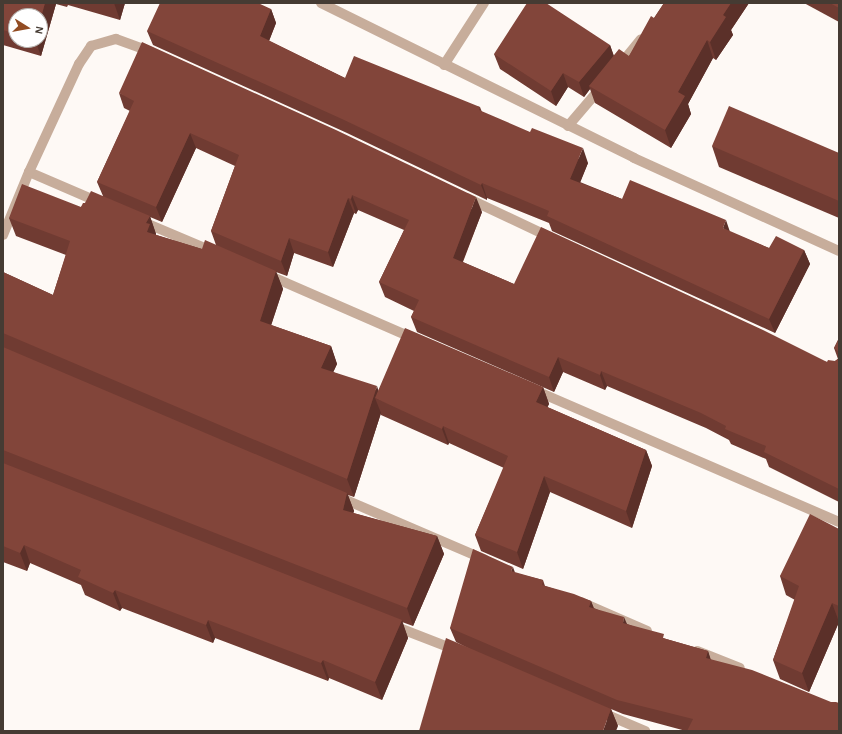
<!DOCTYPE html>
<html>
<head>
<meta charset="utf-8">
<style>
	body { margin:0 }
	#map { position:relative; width:842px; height:734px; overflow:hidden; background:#fef9f5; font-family:"Alegreya Sans",sans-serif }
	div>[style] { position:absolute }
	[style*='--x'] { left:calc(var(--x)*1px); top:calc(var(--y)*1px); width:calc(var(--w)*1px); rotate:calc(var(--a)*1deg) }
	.minor>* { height:10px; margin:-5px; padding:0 5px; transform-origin:5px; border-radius:5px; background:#c7ad9b }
	.wall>* { inset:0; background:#703b32 }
	.shaded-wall>* { inset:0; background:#5b3029 }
	.building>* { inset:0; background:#82453a }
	span { translate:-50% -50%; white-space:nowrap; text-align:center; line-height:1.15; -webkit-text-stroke:4px #fff; paint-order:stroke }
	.frame { position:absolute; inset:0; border:4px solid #453b33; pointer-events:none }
	.north { position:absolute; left:8px; top:8px; width:40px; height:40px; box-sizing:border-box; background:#fff; border:1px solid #b5b1ad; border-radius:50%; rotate:101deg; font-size:11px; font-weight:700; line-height:16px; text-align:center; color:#453b33 }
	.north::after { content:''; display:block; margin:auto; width:14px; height:18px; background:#924c23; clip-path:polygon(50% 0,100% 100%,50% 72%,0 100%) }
</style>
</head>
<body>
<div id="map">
	<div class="minor">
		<div style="--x:321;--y:3;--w:349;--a:26.3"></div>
		<div style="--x:634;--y:158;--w:225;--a:24.4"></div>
		<div style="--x:444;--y:65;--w:74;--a:-57.2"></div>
		<div style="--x:620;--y:65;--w:33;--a:-51"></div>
		<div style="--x:568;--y:126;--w:52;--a:-49.6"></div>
		<div style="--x:29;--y:172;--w:78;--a:23.3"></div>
		<div style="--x:467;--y:198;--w:92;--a:25.2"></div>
		<div style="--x:141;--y:221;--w:79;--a:23"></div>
		<div style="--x:3;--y:235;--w:68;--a:-67.6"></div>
		<div style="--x:29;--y:172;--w:119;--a:-65.2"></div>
		<div style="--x:79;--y:64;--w:22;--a:-56"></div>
		<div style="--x:91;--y:46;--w:26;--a:-16"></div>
		<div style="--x:116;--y:39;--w:37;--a:20"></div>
		<div style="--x:268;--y:275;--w:160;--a:23.5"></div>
		<div style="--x:534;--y:390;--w:332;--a:23.4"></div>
		<div style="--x:339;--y:497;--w:158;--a:23.2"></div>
		<div style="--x:581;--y:602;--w:72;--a:23.7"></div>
		<div style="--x:394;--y:626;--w:66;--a:21.2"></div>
		<div style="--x:697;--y:651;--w:46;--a:21.6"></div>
		<div style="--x:603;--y:713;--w:46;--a:23.2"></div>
	</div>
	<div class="wall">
		<div style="clip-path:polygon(evenodd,3px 3px,125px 3px,120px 20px,68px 5px,67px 7px,56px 4px,41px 56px,3px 45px,3px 3px,16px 16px,40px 40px,16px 40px,16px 16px)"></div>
		<div style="clip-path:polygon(664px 3px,749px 3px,731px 30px,733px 35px,716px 60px,713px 58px,688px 104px,691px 114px,671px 148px,595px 103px,590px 89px,584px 97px,568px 87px,556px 106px,500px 69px,494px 54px,610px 45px,614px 56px,629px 56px)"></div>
		<div style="clip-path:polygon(804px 3px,839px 3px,839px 22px)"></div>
		<div style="clip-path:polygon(271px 9px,276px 23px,269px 41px,345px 78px,480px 107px,482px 112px,588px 163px,580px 182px,622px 199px,730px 232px,769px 248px,804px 250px,810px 264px,775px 333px,552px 231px,549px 223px,487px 198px,487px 200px,347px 133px,153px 45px,147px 31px)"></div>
		<div style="clip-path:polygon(evenodd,119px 93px,482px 212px,463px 262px,514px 284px,827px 362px,835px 361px,838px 359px,834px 348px,839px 338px,839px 502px,769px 467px,766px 459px,731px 444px,729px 440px,706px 428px,607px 386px,605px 390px,563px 372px,554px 392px,417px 332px,411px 317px,414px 311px,385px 297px,379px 282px,404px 230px,358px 210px,356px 214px,354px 213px,333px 267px,294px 253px,287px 276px,276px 272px,283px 289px,271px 325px,331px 346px,337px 364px,333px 372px,378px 391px,543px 387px,549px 404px,547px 407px,646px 450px,652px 466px,632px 528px,550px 492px,523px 569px,481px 551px,475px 535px,504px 468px,449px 443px,448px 445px,381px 415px,381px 413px,354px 497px,348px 495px,354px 511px,353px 513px,437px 536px,444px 554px,413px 626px,402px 622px,408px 638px,382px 700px,329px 678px,328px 681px,215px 638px,213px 643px,122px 608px,120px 611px,85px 595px,81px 585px,30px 563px,27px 571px,3px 562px,3px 272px,53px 295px,66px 255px,16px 236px,9px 218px,81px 207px,85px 203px,103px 196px,97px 182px,130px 111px,124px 108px,119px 93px,196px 148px,235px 166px,211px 231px,216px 245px,202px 249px,156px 235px,156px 234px,150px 217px,162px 222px,196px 148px)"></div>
		<div style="clip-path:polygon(712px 146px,839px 153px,839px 218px,719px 167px)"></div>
		<div style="clip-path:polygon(839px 529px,839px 622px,809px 692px,780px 679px,773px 660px,795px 600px,786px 595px,780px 576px)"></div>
		<div style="clip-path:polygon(515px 573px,543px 580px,545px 586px,591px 601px,594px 608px,627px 624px,666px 639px,708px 651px,710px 659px,839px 731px,686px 731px,623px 714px,611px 709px,618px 726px,456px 642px,450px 628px)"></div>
	</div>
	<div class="shaded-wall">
		<div style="clip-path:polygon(45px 3px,55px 3px,56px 4px,41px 56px,35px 40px,40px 40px,40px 21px)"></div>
		<div style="clip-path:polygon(114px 3px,125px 3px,120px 20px)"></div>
		<div style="clip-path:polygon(731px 3px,749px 3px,731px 30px,733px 35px,716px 60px,710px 42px,723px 15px)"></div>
		<div style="clip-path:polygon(271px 9px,276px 23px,265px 51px,260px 36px)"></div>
		<div style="clip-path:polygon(707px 40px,713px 58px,688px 104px,691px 114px,671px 148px,665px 130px,678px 92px)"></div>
		<div style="clip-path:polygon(610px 45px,615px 60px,589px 86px,590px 89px,584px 97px,579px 82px)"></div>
		<div style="clip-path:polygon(563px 73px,568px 87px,556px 106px,551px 91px)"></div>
		<div style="clip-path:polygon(190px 133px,196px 148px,162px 222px,156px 207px)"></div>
		<div style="clip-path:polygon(583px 148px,588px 163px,576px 193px,570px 179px)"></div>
		<div style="clip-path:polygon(482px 183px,487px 198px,487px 200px,481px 185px)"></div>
		<div style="clip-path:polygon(352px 195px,358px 210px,356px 214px,351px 199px)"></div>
		<div style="clip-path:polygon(476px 197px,482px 212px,458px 273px,453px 258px)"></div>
		<div style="clip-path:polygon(348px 198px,354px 213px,333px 267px,328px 252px)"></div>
		<div style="clip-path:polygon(150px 216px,156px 234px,154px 237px,147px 232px,146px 223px)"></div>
		<div style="clip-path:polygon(726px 220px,731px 235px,723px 228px)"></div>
		<div style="clip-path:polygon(289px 238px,294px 253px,287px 276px,281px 261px)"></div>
		<div style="clip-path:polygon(804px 250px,810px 264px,775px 333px,769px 319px)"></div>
		<div style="clip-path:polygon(276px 271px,283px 289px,267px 338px,260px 321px)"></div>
		<div style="clip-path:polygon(331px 346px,337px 364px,327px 386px,321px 368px)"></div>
		<div style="clip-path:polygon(558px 357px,563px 372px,554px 392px,549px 377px)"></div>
		<div style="clip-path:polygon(601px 371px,607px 386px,605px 390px,600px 375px)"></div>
		<div style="clip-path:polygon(377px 386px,382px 401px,375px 398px,381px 413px,354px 497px,347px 479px)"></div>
		<div style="clip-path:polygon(543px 387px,549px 404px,542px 419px,536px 402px)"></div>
		<div style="clip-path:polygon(443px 426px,449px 443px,448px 445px,442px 429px)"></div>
		<div style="clip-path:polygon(646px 450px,652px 466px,632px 528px,626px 511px)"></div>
		<div style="clip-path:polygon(544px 476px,550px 492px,523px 569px,517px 552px)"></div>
		<div style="clip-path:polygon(347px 493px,354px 511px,349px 528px,343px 510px)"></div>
		<div style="clip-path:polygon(437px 536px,444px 554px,413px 626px,407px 608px)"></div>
		<div style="clip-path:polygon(24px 545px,30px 563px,27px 571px,20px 553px)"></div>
		<div style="clip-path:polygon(513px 567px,518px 581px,511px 571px)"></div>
		<div style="clip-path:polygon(115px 590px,122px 608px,120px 611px,113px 593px)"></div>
		<div style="clip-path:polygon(591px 601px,596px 616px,589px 607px)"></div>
		<div style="clip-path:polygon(832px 603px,839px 622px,809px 692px,802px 673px)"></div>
		<div style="clip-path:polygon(624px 617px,630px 631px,623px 623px)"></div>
		<div style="clip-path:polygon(208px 620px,215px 638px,213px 643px,206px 625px)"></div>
		<div style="clip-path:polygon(402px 620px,408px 638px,382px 700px,375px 682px)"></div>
		<div style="clip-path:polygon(708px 651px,713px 666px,706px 658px)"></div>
		<div style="clip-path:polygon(323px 660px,329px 678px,328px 681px,321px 663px)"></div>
		<div style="clip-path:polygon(611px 709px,618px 726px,616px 731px,603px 731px)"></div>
	</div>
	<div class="building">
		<div style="clip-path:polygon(3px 3px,45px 3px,40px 21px,40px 16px,16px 16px,16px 34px,3px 30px)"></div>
		<div style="clip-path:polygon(160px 3px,258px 3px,271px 9px,260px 36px,345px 78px,354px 56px,480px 107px,479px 110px,530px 132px,532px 128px,583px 148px,570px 179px,622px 199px,630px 180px,726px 220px,723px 228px,769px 248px,776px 236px,804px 250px,769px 319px,547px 216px,549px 211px,482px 183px,481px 185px,342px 119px,147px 31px)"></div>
		<div style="clip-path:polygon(527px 3px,546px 3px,610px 45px,579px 82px,563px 73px,551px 91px,494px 54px)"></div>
		<div style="clip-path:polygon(664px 3px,731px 3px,723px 15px,726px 17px,710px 42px,707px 40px,678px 92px,685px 96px,665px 130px,589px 86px,619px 49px,629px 56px,651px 16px,654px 18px)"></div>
		<div style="clip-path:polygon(830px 3px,839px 3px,839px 8px)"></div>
		<div style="clip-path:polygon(142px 42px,336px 130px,476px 197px,453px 258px,514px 284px,541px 227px,763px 330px,827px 362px,828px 360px,835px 361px,839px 358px,839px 489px,764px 452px,766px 446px,725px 429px,726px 426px,701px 413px,601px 371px,600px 375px,558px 357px,549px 377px,411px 317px,419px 300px,379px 282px,409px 220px,352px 195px,351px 199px,348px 198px,328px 252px,289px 238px,281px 261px,211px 231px,239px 155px,190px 133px,156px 207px,97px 182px,134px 101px,119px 93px)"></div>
		<div style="clip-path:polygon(729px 106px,839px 153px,839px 201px,712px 146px)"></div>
		<div style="clip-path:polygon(22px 184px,81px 207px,83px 203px,85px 203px,91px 191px,150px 216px,146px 223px,150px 224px,147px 232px,202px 249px,205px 240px,276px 271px,260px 321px,331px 346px,321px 368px,377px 386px,347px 479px,3px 333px,3px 272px,53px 295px,70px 241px,9px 218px)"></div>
		<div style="clip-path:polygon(405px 328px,543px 387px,536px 402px,646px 450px,626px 511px,544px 476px,517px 552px,475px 535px,508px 456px,443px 426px,442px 429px,375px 398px)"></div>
		<div style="clip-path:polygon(839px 338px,839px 352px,834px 348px)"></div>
		<div style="clip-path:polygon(3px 347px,347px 493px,343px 510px,437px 536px,407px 608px,3px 450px)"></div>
		<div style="clip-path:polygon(3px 463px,402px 620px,375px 682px,323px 660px,321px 663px,208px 620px,206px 625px,115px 590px,113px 593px,78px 577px,81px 570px,24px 545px,20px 553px,3px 546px)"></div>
		<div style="clip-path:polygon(810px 514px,839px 529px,839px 606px,832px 603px,802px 673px,773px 660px,799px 586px,780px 576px)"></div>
		<div style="clip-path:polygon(473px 549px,513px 567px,511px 571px,543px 580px,542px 585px,574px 594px,591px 601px,589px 607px,624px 617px,623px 623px,664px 634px,663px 638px,708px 651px,706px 658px,752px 670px,831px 702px,836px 702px,839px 703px,839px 731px,687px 731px,693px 719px,617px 700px,450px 628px)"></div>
		<div style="clip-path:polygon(446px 638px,611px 709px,603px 731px,419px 731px)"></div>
	</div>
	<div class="frame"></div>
	<div class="north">N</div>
</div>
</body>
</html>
